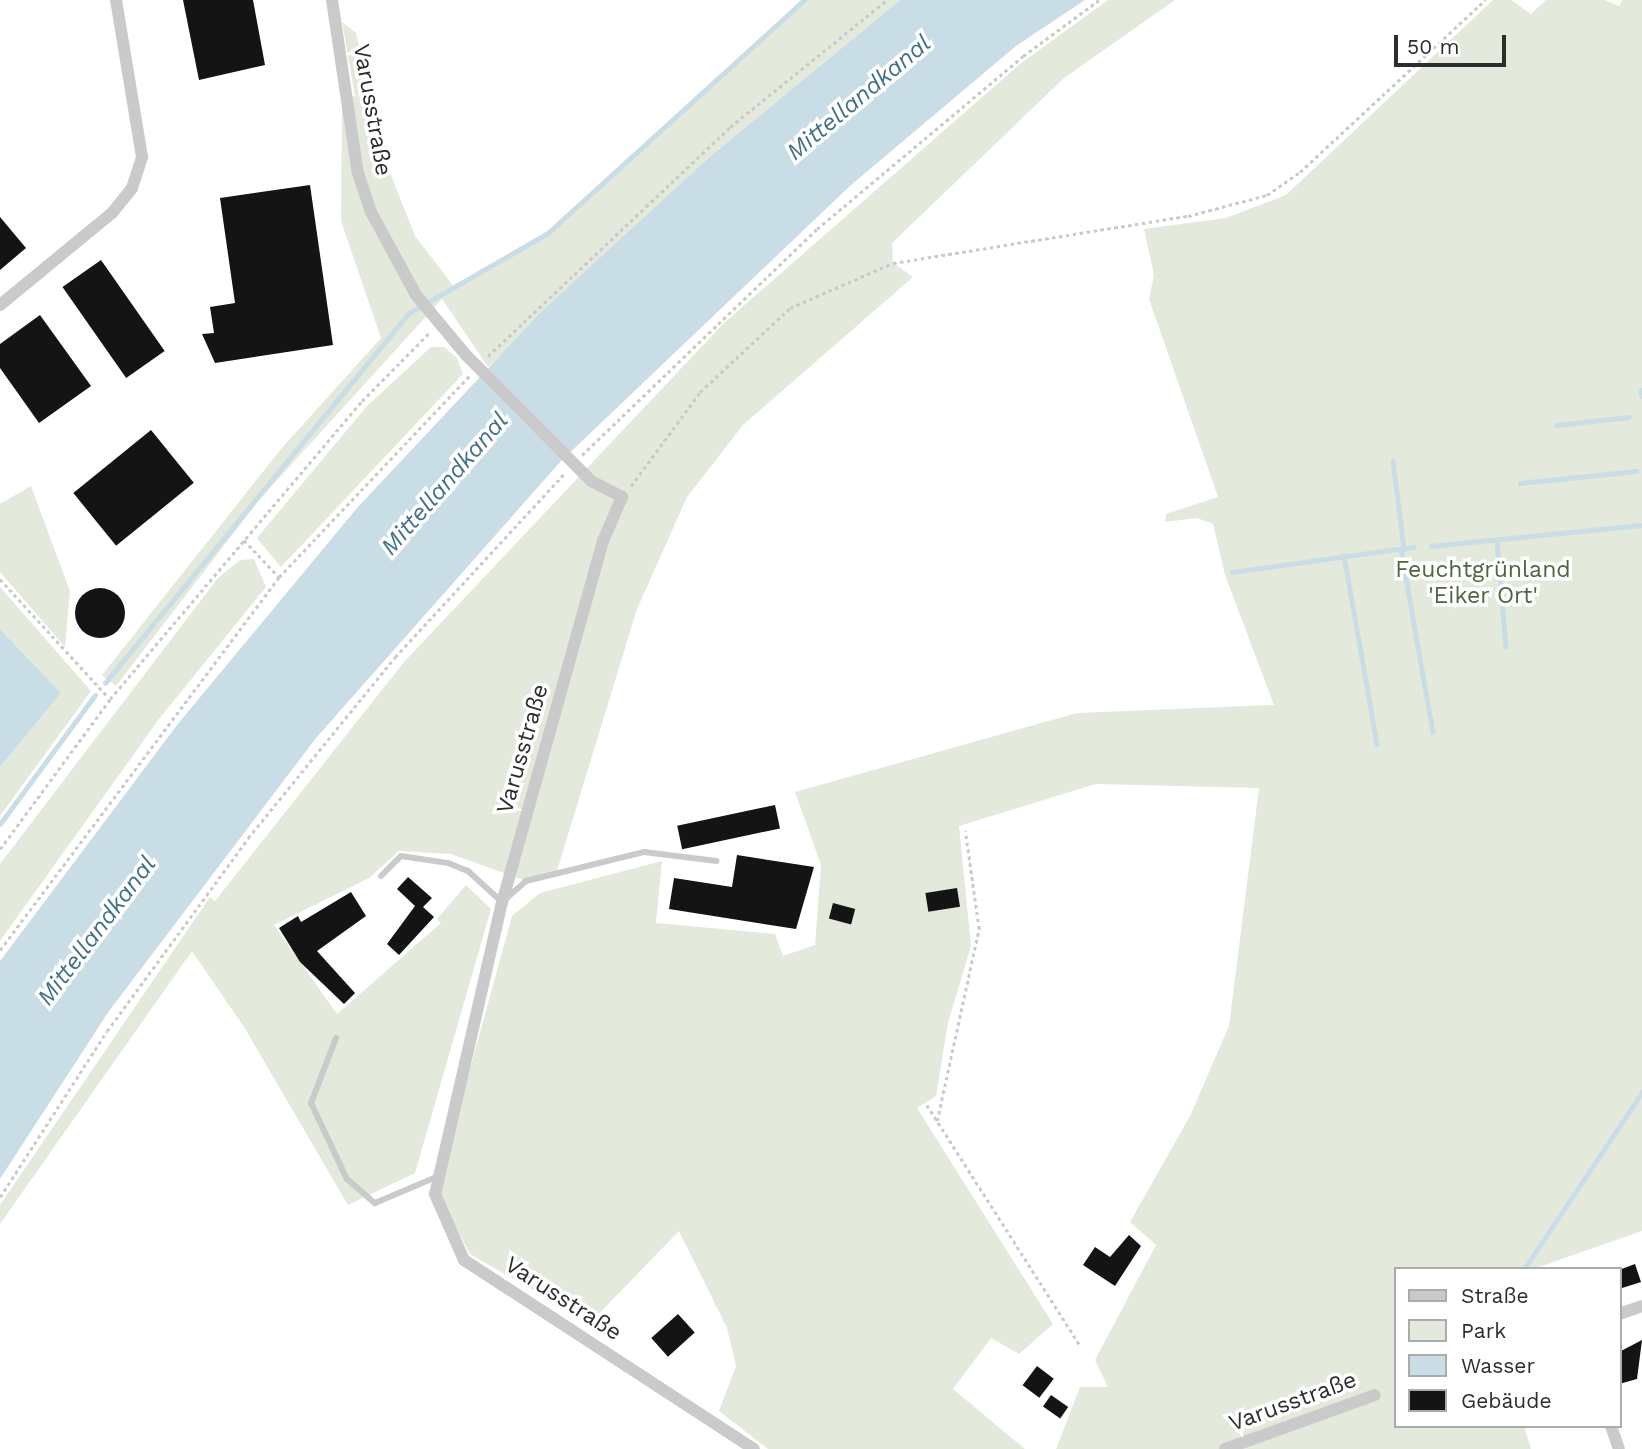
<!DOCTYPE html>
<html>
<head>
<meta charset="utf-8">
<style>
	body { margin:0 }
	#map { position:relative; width:1642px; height:1449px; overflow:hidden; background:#fff; font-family:"Work Sans",sans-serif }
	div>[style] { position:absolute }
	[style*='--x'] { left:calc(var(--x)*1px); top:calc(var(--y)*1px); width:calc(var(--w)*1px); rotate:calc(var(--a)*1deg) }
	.green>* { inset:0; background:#e3e9db }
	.water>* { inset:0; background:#c9dde7 }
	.stream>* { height:4.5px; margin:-2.25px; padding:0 2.25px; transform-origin:2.25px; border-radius:2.25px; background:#c9dde7 }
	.building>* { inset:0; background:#141414; transform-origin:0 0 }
	.round { border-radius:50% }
	.path>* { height:2.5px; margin-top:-1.25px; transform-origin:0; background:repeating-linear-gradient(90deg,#cacaca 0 3.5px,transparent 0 7px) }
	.lane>* { height:6px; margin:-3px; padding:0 3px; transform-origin:3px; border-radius:3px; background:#cacaca }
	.street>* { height:12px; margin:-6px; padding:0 6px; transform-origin:6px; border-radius:6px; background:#cacaca }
	.street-bridge>* { height:12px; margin:-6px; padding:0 6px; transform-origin:6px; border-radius:6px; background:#cacaca }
	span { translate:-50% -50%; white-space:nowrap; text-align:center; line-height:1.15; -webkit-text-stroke:7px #fff; paint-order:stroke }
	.street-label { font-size:23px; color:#2d2d2d }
	.park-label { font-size:23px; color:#52633f }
	.water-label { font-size:24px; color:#437086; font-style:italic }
	.legend { position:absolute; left:1394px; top:1267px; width:228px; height:161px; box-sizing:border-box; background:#fff; border:2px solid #ababab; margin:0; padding:9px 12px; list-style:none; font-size:21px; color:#2d2d2d }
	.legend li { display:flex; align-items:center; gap:14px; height:35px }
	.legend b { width:35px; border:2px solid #ababab }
	.scale { position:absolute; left:1394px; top:35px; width:112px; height:32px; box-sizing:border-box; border:4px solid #2d2d2d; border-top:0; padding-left:9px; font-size:21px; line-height:24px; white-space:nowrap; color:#2d2d2d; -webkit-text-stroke:5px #fff; paint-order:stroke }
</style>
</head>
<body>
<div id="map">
	<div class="green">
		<div style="clip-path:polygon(804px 0,900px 0,713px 154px,488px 367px,442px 299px,259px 500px,116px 686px,102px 675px,281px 449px,381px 338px,341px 221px,342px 101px,355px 96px,342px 22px,356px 33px,391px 175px,415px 236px,455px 288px,548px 233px)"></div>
		<div style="clip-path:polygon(1108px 0,1175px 0,1064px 78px,892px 243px,893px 263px,913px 277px,743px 425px,687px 497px,637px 609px,556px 874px,526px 881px,451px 854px,399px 851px,369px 878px,274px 925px,337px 1014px,441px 923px,437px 919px,466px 885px,491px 909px,415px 1173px,348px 1205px,244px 1027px,192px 951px,0 1224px,0 1205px,210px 897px,215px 901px,404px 662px,724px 323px,1020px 64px)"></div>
		<div style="clip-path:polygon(1493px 0,1511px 0,1531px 14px,1546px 0,1605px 0,1619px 6px,1622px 0,1642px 0,1642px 1231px,1533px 1269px,1395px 1269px,1395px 1426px,1524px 1426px,1531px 1449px,1056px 1449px,1080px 1387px,1108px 1387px,1095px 1360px,1156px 1245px,1130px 1222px,1190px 1116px,1229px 1026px,1259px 788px,1096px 784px,959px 826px,971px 946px,948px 1023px,936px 1096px,917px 1108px,1053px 1324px,1019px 1354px,991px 1338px,953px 1389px,1025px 1449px,768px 1449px,719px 1411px,736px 1366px,727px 1328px,679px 1231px,590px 1323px,470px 1254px,443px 1203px,439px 1182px,512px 916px,540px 893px,662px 861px,656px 923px,775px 934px,783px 956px,815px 945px,821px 865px,795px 792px,1077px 713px,1274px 705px,1225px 575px,1213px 524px,1197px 518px,1165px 522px,1166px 514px,1218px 497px,1149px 299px,1154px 275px,1144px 229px,1226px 218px,1286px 195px)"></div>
		<div style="clip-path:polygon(431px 347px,444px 347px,457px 358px,463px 374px,281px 567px,257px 538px,367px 406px)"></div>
		<div style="clip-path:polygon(31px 486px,70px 591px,65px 647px,0 572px,0 504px)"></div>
		<div style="clip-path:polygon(254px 559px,266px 587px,159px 719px,0 941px,0 864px,218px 578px,240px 560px)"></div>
		<div style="clip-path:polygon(0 587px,91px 691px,0 816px,0 767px,61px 693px,0 629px)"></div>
	</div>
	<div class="water">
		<div style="clip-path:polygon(900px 0,1085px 0,1016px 46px,851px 185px,561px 461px,316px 738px,109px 1011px,0 1179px,0 961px,177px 725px,357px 508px,540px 313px,713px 154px)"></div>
		<div style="clip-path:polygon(0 629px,61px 693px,0 767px)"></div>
	</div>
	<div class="stream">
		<div style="--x:1641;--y:390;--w:6;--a:81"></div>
		<div style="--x:1556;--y:425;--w:73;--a:-6.3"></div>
		<div style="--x:1393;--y:461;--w:89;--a:82.9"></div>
		<div style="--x:1520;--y:483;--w:117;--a:-5.9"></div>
		<div style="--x:1497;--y:540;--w:107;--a:85.2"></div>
		<div style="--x:1431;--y:546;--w:212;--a:-5.7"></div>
		<div style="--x:1401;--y:549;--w:186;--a:80.1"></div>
		<div style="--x:1344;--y:555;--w:192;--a:80.1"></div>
		<div style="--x:1232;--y:572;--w:183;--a:-7.9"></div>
		<div style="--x:105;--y:683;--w:479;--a:-50.6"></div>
		<div style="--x:409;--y:313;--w:160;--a:-29.9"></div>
		<div style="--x:548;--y:233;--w:346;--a:-42.3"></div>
		<div style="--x:0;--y:824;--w:160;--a:-53.6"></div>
		<div style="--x:1524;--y:1269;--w:213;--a:-56.3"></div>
	</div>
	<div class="building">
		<div style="clip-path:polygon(183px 0,253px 0,265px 65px,199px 80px)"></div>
		<div style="clip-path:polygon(310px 185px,333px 345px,215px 363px,202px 334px,214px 333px,210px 307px,235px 303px,220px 198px)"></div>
		<div style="clip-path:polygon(0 217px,26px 248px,0 270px)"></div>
		<div style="left:101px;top:260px;width:111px;height:47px;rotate:55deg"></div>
		<div style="clip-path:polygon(40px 315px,91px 386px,39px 423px,0 368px,0 344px)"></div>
		<div style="left:151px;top:430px;width:68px;height:100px;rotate:51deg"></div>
		<div class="round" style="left:75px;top:588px;width:50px;height:50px"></div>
		<div style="left:775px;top:805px;width:24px;height:100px;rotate:78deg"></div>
		<div style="clip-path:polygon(737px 855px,814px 867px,796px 929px,669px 909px,674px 878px,732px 887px)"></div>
		<div style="clip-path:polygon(408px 877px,432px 898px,423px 907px,434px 917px,399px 955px,387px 944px,415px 906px,397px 889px)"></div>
		<div style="left:957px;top:888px;width:19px;height:32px;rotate:81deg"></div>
		<div style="clip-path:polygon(351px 892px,366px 916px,317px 951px,355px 993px,344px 1004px,300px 962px,279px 928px,298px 916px,301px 922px)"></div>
		<div style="left:833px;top:903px;width:23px;height:16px;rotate:15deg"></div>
		<div style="clip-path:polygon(1129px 1235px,1141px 1246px,1115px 1286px,1083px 1265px,1095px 1247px,1110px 1257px)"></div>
		<div style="clip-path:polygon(1635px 1264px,1641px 1282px,1619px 1289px,1619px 1270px)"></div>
		<div style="left:678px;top:1314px;width:25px;height:36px;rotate:48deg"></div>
		<div style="clip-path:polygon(1642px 1340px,1637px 1379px,1619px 1384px,1619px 1352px)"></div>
		<div style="left:1037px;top:1366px;width:21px;height:24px;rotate:37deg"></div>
		<div style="left:1051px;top:1395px;width:21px;height:14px;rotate:35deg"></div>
	</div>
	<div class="path">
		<div style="--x:488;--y:356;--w:333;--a:-43.4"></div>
		<div style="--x:730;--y:127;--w:202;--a:-39"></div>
		<div style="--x:582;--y:455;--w:326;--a:-43.9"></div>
		<div style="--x:817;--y:229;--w:269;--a:-40"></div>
		<div style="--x:1023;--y:56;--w:94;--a:-36.4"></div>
		<div style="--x:631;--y:486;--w:117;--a:-53.7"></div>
		<div style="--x:700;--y:392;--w:123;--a:-43"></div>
		<div style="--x:790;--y:308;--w:112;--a:-23.6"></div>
		<div style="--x:893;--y:263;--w:299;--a:-9.1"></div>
		<div style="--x:1188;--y:216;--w:82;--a:-14.9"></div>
		<div style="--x:1267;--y:195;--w:40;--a:-34.9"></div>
		<div style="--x:1300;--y:172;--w:253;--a:-42.9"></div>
		<div style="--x:244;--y:540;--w:51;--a:46.6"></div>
		<div style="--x:0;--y:579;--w:161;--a:47.5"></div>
		<div style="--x:0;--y:849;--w:186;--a:-53.7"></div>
		<div style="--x:110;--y:699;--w:390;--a:-49.8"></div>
		<div style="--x:362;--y:401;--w:95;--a:-45.4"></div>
		<div style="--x:0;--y:950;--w:466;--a:-53.2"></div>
		<div style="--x:279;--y:577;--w:277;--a:-46.6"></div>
		<div style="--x:927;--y:1105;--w:287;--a:57.5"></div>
		<div style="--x:937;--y:1121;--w:197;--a:-77.7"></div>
		<div style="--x:979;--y:929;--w:99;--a:-98.1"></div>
		<div style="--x:0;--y:1197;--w:197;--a:-57.2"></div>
		<div style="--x:107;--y:1031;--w:239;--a:-53.8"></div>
		<div style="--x:248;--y:838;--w:233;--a:-50.9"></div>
		<div style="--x:395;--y:657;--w:251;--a:-47.3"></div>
	</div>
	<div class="lane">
		<div style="--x:381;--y:876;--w:28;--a:-45"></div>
		<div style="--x:401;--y:856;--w:48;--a:8.5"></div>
		<div style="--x:448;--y:863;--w:22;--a:22"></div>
		<div style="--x:468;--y:871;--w:46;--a:42.4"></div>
		<div style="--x:502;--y:902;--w:32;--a:-41"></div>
		<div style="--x:526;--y:881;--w:122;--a:-13.8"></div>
		<div style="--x:644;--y:852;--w:73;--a:7.1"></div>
		<div style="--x:336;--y:1038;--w:70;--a:111"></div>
		<div style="--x:311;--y:1103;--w:84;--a:64.7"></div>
		<div style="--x:347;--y:1179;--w:37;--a:41"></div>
		<div style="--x:375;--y:1203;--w:64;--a:-23"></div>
	</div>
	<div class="street">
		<div style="--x:332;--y:0;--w:175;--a:81.5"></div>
		<div style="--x:358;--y:173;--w:41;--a:71.6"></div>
		<div style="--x:371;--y:212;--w:94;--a:61.5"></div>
		<div style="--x:416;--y:295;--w:78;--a:50.2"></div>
		<div style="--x:0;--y:305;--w:145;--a:-39.4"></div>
		<div style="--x:112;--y:213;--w:32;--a:-51"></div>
		<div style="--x:132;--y:188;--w:33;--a:-72"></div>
		<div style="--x:142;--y:157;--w:159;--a:-99.4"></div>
		<div style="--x:591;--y:481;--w:35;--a:27"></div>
		<div style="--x:622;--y:497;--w:48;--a:113.4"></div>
		<div style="--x:603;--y:541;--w:375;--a:105.6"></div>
		<div style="--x:502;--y:902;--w:300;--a:102.9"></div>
		<div style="--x:435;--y:1194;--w:72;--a:66.3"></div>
		<div style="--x:464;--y:1260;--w:346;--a:33.1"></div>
		<div style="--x:1619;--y:1314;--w:24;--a:-19"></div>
		<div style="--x:1611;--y:1426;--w:24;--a:71"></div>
		<div style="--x:1225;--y:1449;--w:159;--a:-19.8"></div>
	</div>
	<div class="street-bridge">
		<div style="--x:466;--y:355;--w:177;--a:45.2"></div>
	</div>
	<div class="street-label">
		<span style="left:372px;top:110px;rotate:80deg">Varusstraße</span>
		<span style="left:523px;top:749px;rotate:-74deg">Varusstraße</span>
		<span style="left:563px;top:1299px;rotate:33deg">Varusstraße</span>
		<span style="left:1293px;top:1402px;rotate:-20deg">Varusstraße</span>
	</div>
	<div class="park-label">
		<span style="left:1483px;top:583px">Feuchtgrünland<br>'Eiker Ort'</span>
	</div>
	<div class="water-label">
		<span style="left:859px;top:98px;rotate:-40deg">Mittellandkanal</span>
		<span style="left:445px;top:484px;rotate:-49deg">Mittellandkanal</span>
		<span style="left:97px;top:931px;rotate:-53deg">Mittellandkanal</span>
	</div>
	<ul class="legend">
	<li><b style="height:9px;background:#cacaca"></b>Straße</li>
	<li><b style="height:19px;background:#e3e9db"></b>Park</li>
	<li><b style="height:19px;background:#c9dde7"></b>Wasser</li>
	<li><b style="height:19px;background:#141414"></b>Gebäude</li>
	</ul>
	<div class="scale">50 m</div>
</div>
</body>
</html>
